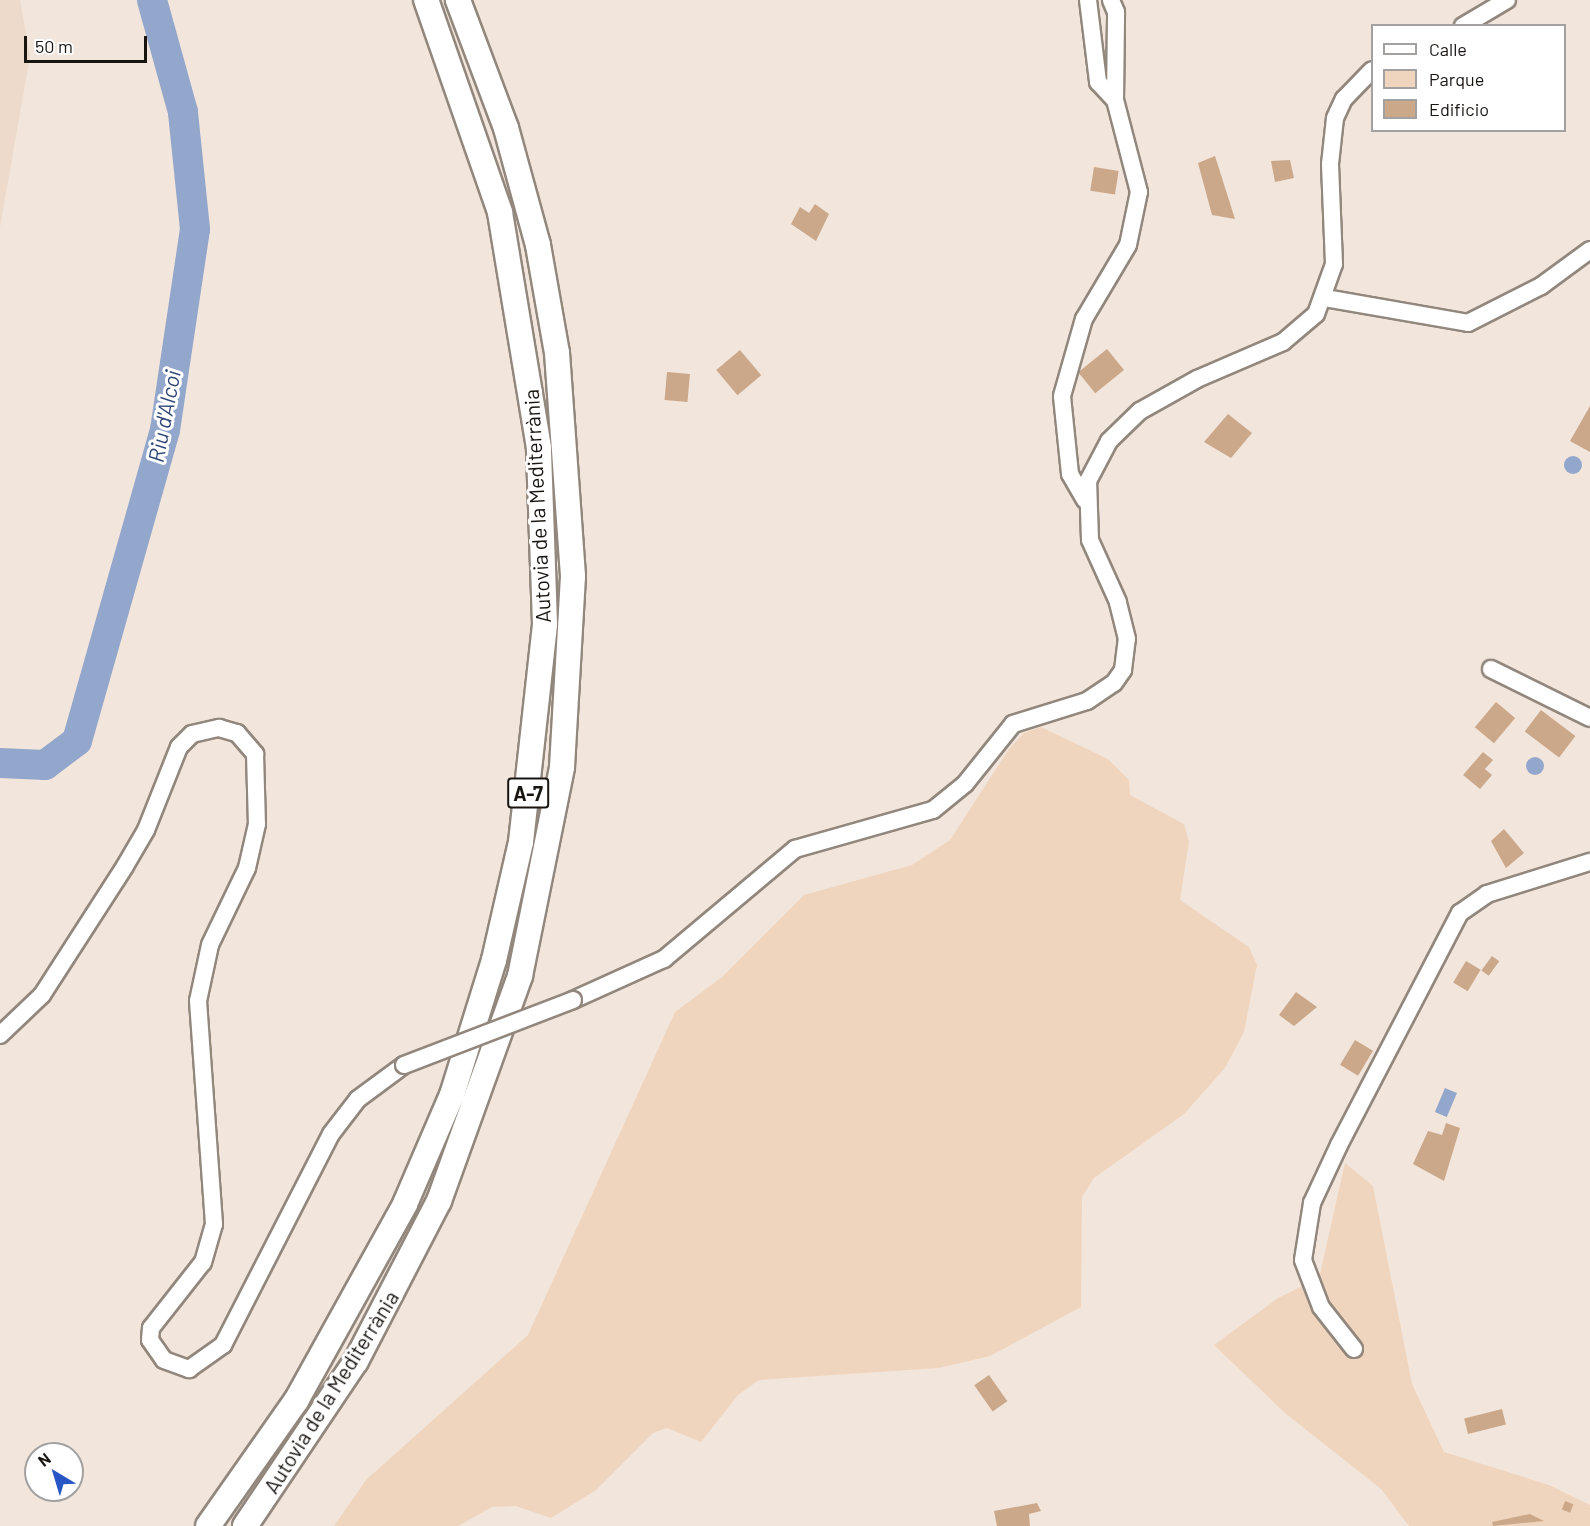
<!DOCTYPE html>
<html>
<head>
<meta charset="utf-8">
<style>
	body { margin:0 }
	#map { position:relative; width:1590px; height:1526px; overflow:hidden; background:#f2e5db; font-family:Barlow,sans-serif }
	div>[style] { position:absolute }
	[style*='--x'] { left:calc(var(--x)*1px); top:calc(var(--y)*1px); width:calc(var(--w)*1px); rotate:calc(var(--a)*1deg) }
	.built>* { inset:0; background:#eddaca }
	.green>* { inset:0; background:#f0d5be }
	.water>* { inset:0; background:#93a6cb; transform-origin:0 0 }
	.round { border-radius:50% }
	.river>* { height:30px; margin:-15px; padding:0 15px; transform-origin:15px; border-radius:15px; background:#93a6cb }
	.building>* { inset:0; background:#cba88a; transform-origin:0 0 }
	.roads { filter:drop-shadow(2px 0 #92877d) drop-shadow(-2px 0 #92877d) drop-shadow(0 2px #92877d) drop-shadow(0 -2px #92877d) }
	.minor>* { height:16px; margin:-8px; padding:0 8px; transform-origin:8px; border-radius:8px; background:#fff }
	.highway>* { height:24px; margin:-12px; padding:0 12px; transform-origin:12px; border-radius:12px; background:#fff }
	.bridges { filter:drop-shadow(2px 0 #92877d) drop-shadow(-2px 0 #92877d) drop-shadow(0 2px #92877d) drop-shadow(0 -2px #92877d) }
	.minor-bridge>* { height:16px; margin:-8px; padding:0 8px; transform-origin:8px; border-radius:8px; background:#fff }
	span { translate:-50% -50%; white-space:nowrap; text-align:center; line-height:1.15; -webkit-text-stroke:6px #fff; paint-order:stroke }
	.shield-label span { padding:2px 4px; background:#fff; border:2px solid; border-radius:4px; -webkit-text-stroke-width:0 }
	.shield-label { font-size:20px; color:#191511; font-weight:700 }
	.street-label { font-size:21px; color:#191511 }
	.water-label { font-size:22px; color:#304778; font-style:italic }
	.legend { position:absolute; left:1371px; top:24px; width:195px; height:108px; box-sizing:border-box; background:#fff; border:2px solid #a3a1a0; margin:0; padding:8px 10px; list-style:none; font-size:18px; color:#191511 }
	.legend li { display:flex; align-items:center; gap:12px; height:30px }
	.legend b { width:30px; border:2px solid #a3a1a0 }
	.north { position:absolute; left:24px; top:1442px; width:60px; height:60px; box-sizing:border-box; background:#fff; border:2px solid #a3a1a0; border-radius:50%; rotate:322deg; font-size:16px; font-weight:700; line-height:24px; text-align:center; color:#191511 }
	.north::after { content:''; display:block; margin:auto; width:21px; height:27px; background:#2956c5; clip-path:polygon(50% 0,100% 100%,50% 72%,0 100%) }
	.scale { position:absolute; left:24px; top:36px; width:123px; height:27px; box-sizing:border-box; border:3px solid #191511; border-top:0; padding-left:8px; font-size:18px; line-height:21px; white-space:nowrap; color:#191511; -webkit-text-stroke:4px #fff; paint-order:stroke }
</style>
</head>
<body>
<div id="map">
	<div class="built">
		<div style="clip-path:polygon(0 0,20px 0,30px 56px,0 227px)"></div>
	</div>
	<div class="green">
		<div style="clip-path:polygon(1041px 727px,1108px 759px,1129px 780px,1130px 795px,1184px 824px,1189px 842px,1180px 900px,1249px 947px,1257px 965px,1244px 1032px,1225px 1068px,1184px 1114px,1094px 1178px,1082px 1197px,1081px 1307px,990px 1356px,939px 1368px,759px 1380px,738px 1395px,701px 1442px,667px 1428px,653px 1433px,596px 1490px,551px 1518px,516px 1506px,492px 1507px,458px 1526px,334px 1526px,366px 1480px,528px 1335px,675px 1012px,722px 977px,804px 895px,912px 865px,950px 840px,1009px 749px,1024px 733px)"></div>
		<div style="clip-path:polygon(1345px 1163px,1373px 1186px,1412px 1384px,1444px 1452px,1549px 1485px,1590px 1505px,1590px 1526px,1409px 1526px,1381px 1489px,1285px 1413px,1214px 1345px,1278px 1298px,1319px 1278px)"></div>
	</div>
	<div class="water">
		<div class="round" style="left:1564px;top:456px;width:18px;height:18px"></div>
		<div class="round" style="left:1526px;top:757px;width:18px;height:18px"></div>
		<div style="left:1445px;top:1088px;width:13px;height:26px;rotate:23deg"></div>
	</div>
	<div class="river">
		<div style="--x:0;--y:763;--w:45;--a:2.5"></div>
		<div style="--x:45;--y:765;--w:40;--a:-37"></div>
		<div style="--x:77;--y:741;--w:323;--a:-74.2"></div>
		<div style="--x:165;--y:430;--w:203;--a:-81.5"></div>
		<div style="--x:195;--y:229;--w:118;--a:-95.9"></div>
		<div style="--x:183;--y:112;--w:116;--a:-105.5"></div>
	</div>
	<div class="building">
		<div style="clip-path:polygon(1215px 156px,1235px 219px,1212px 215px,1198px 163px)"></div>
		<div style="clip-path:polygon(1290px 160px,1294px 178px,1275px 182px,1271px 161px)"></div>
		<div style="left:1094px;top:167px;width:25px;height:24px;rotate:9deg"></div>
		<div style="clip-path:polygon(815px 204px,829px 214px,816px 241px,791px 224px,800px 207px,809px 213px)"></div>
		<div style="left:1107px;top:349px;width:27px;height:37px;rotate:51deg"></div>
		<div style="left:740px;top:350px;width:33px;height:31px;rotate:50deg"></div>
		<div style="left:667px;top:372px;width:23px;height:28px;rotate:5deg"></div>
		<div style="clip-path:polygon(1590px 406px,1590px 452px,1570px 441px)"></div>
		<div style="clip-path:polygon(1228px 414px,1252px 433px,1231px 458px,1204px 442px)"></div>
		<div style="left:1496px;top:702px;width:25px;height:33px;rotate:40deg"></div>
		<div style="left:1541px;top:710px;width:43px;height:27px;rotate:37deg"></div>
		<div style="clip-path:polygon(1483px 752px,1493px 760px,1485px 769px,1492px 775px,1480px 789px,1463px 775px)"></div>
		<div style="clip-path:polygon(1504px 829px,1524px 853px,1506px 868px,1491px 841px)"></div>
		<div style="left:1492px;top:956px;width:9px;height:18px;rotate:36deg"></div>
		<div style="left:1466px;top:961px;width:17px;height:25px;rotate:31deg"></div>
		<div style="clip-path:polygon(1296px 992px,1317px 1007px,1294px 1026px,1279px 1015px)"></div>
		<div style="left:1355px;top:1040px;width:21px;height:29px;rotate:31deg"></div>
		<div style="clip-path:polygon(1446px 1123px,1460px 1128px,1444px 1181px,1413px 1164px,1428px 1131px,1442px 1135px)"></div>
		<div style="left:989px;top:1375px;width:32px;height:18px;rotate:55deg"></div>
		<div style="left:1502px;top:1409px;width:16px;height:39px;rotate:76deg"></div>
		<div style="left:1565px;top:1501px;width:9px;height:9px;rotate:21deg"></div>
		<div style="clip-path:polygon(1037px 1503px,1041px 1511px,1029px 1514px,1030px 1526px,997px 1526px,994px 1511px)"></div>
		<div style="clip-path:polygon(1530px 1514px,1544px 1521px,1493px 1526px,1492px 1522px)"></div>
	</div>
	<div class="roads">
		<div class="minor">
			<div style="--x:1088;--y:0;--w:83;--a:83"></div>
			<div style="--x:1098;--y:82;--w:25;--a:47"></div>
			<div style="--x:1463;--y:26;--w:51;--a:-30.6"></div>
			<div style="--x:1325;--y:298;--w:145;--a:9.9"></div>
			<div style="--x:1468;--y:323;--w:82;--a:-26.9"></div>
			<div style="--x:1541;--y:286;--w:61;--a:-36.3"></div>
			<div style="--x:1085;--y:500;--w:30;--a:-120"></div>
			<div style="--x:1070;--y:474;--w:78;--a:-95.9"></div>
			<div style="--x:1062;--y:396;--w:80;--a:-74.1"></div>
			<div style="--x:1084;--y:319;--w:86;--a:-59.3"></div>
			<div style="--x:1128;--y:245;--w:54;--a:-78.3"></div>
			<div style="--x:1139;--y:192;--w:95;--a:-104.6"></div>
			<div style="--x:1115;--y:100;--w:88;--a:-89.3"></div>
			<div style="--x:1116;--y:12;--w:13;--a:-113"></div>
			<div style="--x:1491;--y:669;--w:110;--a:26.3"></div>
			<div style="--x:573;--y:1000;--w:100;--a:-24.3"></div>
			<div style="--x:664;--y:959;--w:171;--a:-40"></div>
			<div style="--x:795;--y:849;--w:143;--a:-15.8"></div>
			<div style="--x:933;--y:810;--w:41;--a:-39.1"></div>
			<div style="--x:965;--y:784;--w:77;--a:-51.3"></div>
			<div style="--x:1013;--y:724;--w:77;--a:-17.3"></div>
			<div style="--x:1087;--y:701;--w:32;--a:-34"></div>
			<div style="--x:1114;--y:683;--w:16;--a:-55"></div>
			<div style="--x:1123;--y:670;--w:31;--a:-83"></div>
			<div style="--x:1127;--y:639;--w:38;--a:-104"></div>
			<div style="--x:1118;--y:602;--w:68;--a:-114.3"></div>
			<div style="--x:1090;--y:540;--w:59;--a:-91.9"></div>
			<div style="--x:1088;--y:481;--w:45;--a:-62.3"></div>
			<div style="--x:1109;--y:441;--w:43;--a:-44.1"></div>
			<div style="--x:1140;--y:411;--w:65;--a:-29.3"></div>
			<div style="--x:1197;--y:379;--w:94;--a:-23.3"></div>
			<div style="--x:1283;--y:342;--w:43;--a:-40.3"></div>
			<div style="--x:1316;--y:314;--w:53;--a:-70.2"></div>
			<div style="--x:1334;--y:264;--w:100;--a:-92.3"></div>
			<div style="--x:1330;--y:164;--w:46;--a:-83.8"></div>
			<div style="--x:1335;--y:118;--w:21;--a:-65"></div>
			<div style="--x:1344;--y:99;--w:40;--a:-46"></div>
			<div style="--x:0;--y:1035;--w:58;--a:-43.6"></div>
			<div style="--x:42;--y:995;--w:153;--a:-57.2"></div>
			<div style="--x:125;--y:866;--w:42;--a:-59.7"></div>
			<div style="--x:146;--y:830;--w:89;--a:-68.3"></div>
			<div style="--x:179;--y:747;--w:18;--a:-45"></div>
			<div style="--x:192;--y:734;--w:28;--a:-13"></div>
			<div style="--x:219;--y:728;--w:19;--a:16"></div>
			<div style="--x:237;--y:733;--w:28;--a:49"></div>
			<div style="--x:255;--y:754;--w:70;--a:88.4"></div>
			<div style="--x:257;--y:824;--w:45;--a:102.8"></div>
			<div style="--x:247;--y:868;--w:85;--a:115.7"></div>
			<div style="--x:210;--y:945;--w:57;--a:102.1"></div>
			<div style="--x:198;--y:1001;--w:224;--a:85.9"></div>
			<div style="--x:214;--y:1224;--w:40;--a:106"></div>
			<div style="--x:203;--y:1262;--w:84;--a:128.2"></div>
			<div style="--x:151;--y:1328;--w:12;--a:95"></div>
			<div style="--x:150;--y:1340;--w:24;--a:55"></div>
			<div style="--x:164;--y:1360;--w:27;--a:20"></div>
			<div style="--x:189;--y:1369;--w:42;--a:-35.2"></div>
			<div style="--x:223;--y:1345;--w:237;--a:-62.9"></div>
			<div style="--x:331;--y:1134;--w:44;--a:-52.4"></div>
			<div style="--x:358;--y:1099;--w:57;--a:-36.5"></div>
			<div style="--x:1354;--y:1349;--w:53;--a:-128.2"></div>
			<div style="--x:1321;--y:1307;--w:50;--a:-111"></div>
			<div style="--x:1303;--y:1260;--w:58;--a:-81"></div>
			<div style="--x:1312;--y:1203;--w:64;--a:-65"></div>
			<div style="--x:1339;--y:1145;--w:262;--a:-62.5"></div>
			<div style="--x:1460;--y:913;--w:33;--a:-35"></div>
			<div style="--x:1487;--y:894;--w:108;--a:-17.3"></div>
		</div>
		<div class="highway">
			<div style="--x:208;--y:1526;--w:153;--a:-54.9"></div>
			<div style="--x:296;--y:1401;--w:225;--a:-61"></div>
			<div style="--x:405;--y:1204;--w:119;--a:-66.7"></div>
			<div style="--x:452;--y:1095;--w:141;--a:-72.7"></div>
			<div style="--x:494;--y:960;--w:121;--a:-77.1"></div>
			<div style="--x:521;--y:842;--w:219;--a:-83.7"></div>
			<div style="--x:545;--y:624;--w:176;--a:-92"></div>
			<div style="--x:539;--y:448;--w:239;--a:-99.4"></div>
			<div style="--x:500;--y:212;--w:225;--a:-109.2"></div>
			<div style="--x:245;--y:1526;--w:199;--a:-56.1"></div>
			<div style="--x:356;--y:1361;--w:180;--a:-62.6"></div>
			<div style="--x:439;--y:1201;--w:239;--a:-70.2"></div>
			<div style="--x:520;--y:976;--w:213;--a:-78.6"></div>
			<div style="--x:562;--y:767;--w:191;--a:-86.7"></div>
			<div style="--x:573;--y:576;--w:224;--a:-94.1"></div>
			<div style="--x:557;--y:353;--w:110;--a:-100"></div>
			<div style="--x:538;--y:245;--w:121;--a:-105.3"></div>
			<div style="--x:506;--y:128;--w:137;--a:-110.6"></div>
		</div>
	</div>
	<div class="bridges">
		<div class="minor-bridge">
			<div style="--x:404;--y:1065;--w:181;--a:-21"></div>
		</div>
	</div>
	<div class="shield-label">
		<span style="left:528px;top:793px">A-7</span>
	</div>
	<div class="street-label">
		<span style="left:537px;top:506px;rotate:-93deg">Autovia de la Mediterrània</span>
		<span style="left:331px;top:1392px;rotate:-58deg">Autovia de la Mediterrània</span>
	</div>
	<div class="water-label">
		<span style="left:164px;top:416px;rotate:-79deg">Riu d'Alcoi</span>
	</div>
	<ul class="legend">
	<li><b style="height:8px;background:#fff"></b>Calle</li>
	<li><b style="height:16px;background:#f0d5be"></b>Parque</li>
	<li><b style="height:16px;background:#cba88a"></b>Edificio</li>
	</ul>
	<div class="north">N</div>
	<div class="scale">50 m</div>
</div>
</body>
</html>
